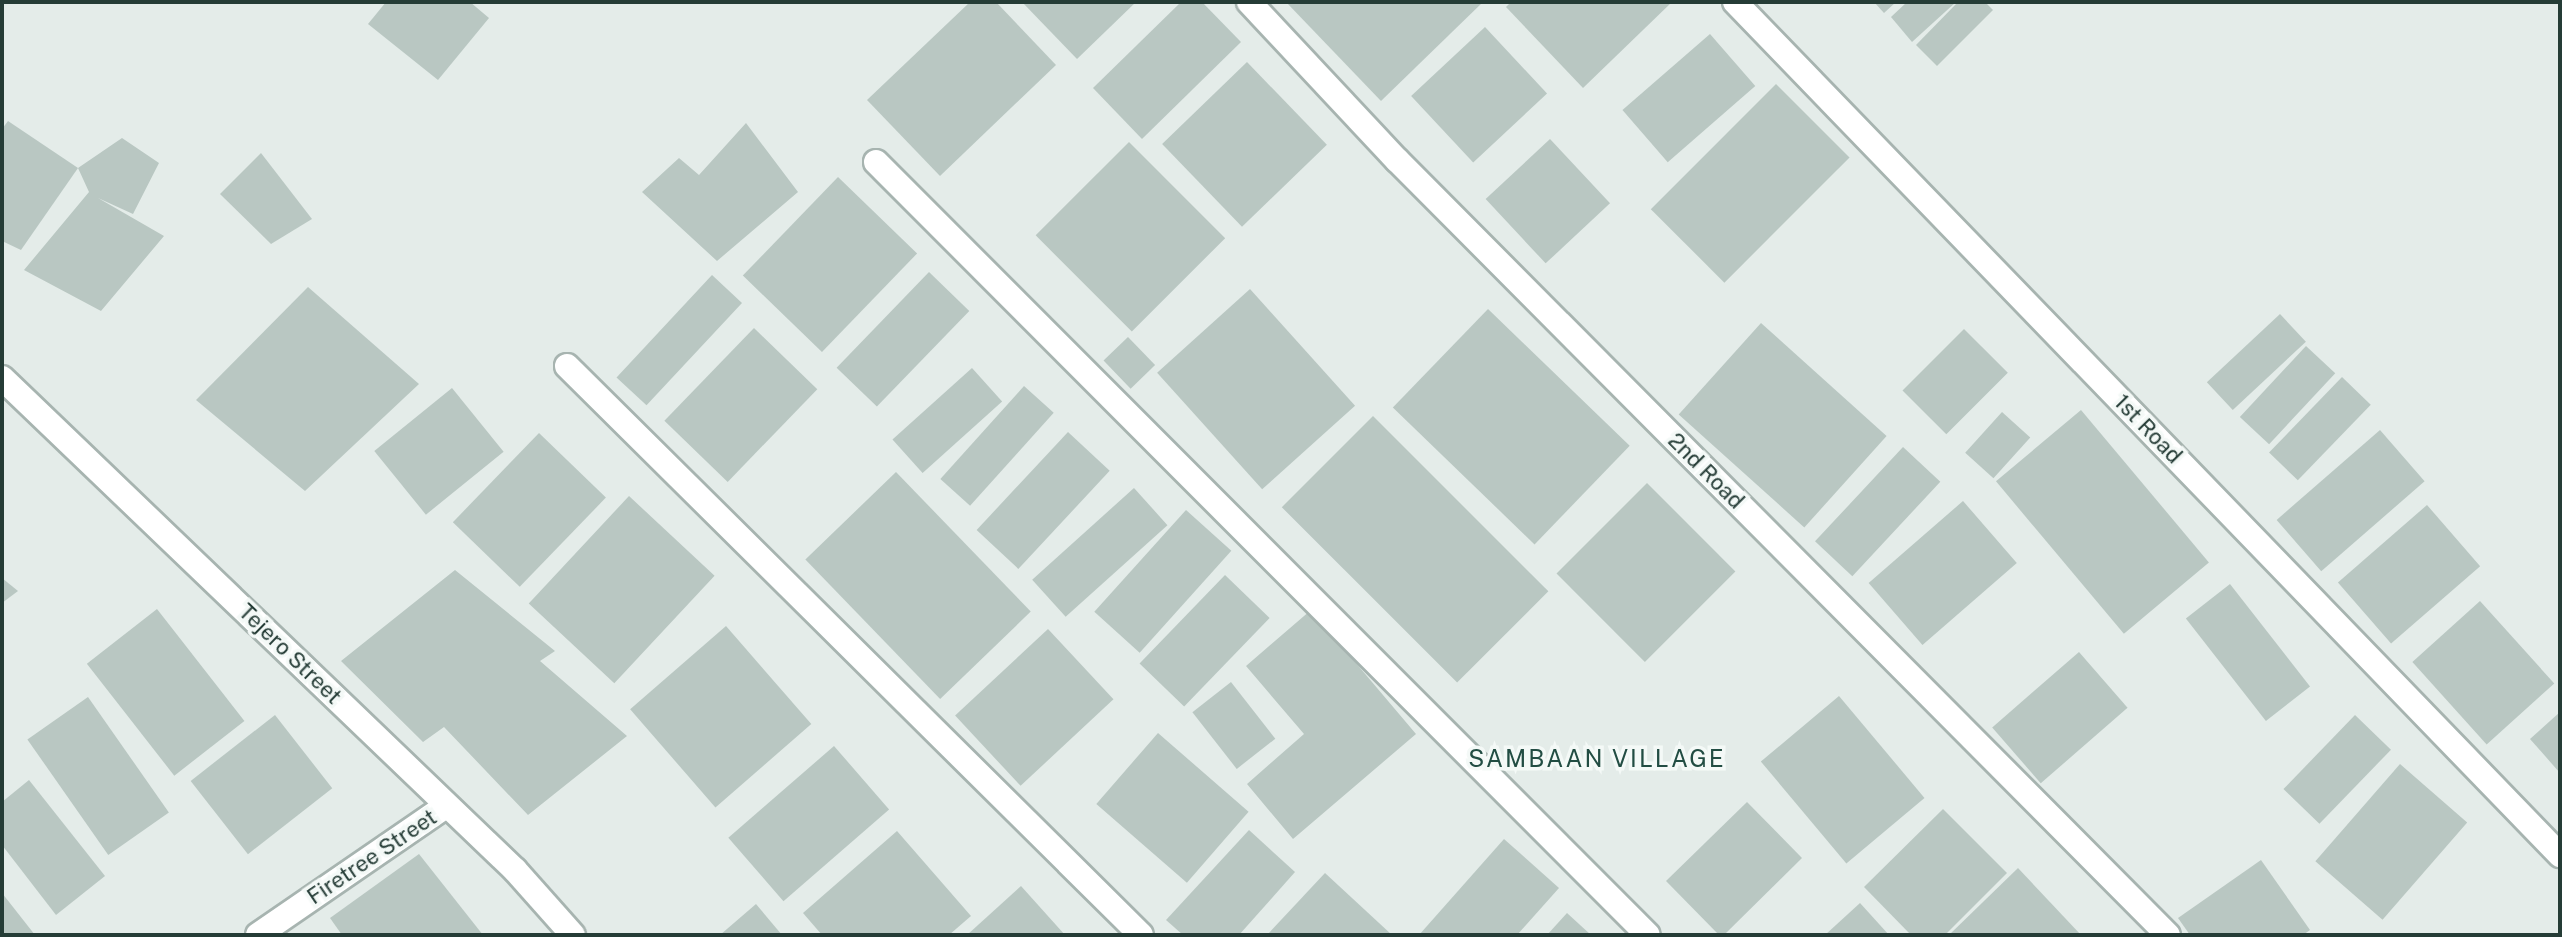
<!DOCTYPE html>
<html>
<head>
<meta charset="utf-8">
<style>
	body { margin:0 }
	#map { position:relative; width:2562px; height:937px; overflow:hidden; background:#e4ece9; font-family:"Public Sans",sans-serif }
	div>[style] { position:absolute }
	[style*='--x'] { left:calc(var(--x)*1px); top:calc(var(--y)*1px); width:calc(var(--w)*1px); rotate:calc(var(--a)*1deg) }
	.building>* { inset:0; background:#b9c7c2; transform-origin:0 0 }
	.roads { filter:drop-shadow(2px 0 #a7b4b0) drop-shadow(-2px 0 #a7b4b0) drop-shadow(0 2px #a7b4b0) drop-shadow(0 -2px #a7b4b0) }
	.minor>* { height:24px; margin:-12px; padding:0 12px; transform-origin:12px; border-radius:12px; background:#fff }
	.secondary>* { height:24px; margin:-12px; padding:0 12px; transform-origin:12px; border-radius:12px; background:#fff }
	span { translate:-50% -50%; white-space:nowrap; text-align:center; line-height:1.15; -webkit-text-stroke:7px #f4f9f7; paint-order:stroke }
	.street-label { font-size:22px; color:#253c36 }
	.neighbourhood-label { font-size:24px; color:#224d43; letter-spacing:2px }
	.frame { position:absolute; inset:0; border:4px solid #253c36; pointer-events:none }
</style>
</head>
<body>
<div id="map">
	<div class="building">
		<div style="clip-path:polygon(386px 2px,470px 2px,489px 18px,438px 80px,368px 24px)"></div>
		<div style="clip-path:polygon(970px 2px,996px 2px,1056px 65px,940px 176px,867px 100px)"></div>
		<div style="clip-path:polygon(1022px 2px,1136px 2px,1077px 59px)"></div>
		<div style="clip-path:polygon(1181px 2px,1202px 2px,1241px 42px,1142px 139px,1093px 88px)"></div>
		<div style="clip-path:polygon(1286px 2px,1483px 2px,1381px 101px)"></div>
		<div style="clip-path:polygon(1511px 2px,1672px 2px,1583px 88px,1506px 7px)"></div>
		<div style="clip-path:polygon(1874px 2px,1896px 2px,1884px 13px)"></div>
		<div style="clip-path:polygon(1907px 2px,1956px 2px,1912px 42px,1891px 17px)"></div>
		<div style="clip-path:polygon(1958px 2px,1985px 2px,1993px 10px,1937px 66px,1916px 45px)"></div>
		<div style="left:1485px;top:27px;width:91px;height:101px;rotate:47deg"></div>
		<div style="left:1710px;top:34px;width:69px;height:116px;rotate:49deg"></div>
		<div style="left:1247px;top:62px;width:115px;height:118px;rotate:46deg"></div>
		<div style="left:1776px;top:84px;width:104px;height:177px;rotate:45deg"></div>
		<div style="clip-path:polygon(8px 121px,78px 168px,21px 250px,2px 241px,2px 129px)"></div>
		<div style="clip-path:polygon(746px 123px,798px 192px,717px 261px,642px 192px,679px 158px,699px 175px)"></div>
		<div style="clip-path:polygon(122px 138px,159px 163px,133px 214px,98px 198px,164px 236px,101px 311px,24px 270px,89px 192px,78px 168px)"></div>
		<div style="left:1550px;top:139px;width:88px;height:88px;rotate:47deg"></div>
		<div style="left:1129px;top:142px;width:136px;height:132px;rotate:45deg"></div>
		<div style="clip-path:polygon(261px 153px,312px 219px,271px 244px,220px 194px)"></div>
		<div style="left:838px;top:177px;width:110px;height:137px;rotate:44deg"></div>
		<div style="left:929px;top:272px;width:56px;height:133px;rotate:44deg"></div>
		<div style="left:712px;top:275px;width:41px;height:140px;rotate:43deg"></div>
		<div style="clip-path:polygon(308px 287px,419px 384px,305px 491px,196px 400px)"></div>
		<div style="left:1250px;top:289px;width:157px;height:125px;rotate:48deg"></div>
		<div style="left:1488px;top:309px;width:197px;height:137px;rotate:44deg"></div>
		<div style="left:2280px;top:314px;width:38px;height:100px;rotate:47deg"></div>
		<div style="left:1761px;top:323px;width:169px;height:123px;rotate:42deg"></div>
		<div style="left:754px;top:328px;width:88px;height:129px;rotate:44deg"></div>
		<div style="left:1964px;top:329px;width:62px;height:87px;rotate:45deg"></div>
		<div style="left:1128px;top:337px;width:39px;height:34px;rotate:46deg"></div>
		<div style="left:2306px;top:346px;width:40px;height:97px;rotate:43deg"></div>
		<div style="left:972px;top:368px;width:45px;height:107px;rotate:48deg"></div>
		<div style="left:2342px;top:377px;width:40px;height:105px;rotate:44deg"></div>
		<div style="left:1024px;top:386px;width:40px;height:125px;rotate:42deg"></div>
		<div style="left:452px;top:388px;width:82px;height:100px;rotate:51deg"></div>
		<div style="left:2081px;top:410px;width:199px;height:111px;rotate:50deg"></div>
		<div style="left:2002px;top:412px;width:38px;height:55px;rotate:42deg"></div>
		<div style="left:1373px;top:416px;width:248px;height:129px;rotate:45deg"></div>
		<div style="left:2380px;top:430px;width:68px;height:137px;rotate:49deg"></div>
		<div style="left:1068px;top:432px;width:57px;height:134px;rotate:43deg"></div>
		<div style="left:539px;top:433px;width:93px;height:124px;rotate:44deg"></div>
		<div style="left:1903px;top:447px;width:51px;height:129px;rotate:43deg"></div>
		<div style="left:896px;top:472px;width:194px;height:126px;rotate:46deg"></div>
		<div style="left:1647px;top:483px;width:125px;height:128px;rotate:45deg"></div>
		<div style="left:1134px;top:488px;width:50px;height:137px;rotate:48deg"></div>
		<div style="left:629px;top:496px;width:117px;height:147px;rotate:43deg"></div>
		<div style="left:1963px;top:501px;width:82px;height:125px;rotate:49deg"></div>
		<div style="left:2427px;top:505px;width:81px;height:118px;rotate:49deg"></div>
		<div style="left:1186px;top:510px;width:61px;height:137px;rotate:42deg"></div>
		<div style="clip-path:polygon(455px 570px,555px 651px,540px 661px,627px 736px,528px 815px,444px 727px,423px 742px,341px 661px)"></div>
		<div style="left:1225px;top:575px;width:62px;height:123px;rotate:44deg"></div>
		<div style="clip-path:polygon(2px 578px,18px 591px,2px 603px)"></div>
		<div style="left:2230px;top:584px;width:130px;height:56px;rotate:52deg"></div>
		<div style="left:2480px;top:601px;width:111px;height:91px;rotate:48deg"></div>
		<div style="left:157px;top:609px;width:142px;height:89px;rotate:52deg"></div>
		<div style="clip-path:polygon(1311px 610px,1416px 734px,1293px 839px,1247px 784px,1304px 734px,1246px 666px)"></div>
		<div style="left:726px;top:626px;width:130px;height:127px;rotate:49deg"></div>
		<div style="left:1048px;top:629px;width:96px;height:127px;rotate:47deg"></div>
		<div style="left:2079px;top:652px;width:74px;height:115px;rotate:49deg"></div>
		<div style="left:1231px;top:682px;width:72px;height:49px;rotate:52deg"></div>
		<div style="left:1839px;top:696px;width:133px;height:102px;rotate:50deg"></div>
		<div style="left:88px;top:697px;width:141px;height:74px;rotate:55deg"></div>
		<div style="clip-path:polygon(2560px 712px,2560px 773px,2530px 739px)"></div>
		<div style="left:275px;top:715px;width:93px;height:107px;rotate:52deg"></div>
		<div style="left:2355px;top:715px;width:50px;height:103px;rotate:44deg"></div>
		<div style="left:1158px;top:733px;width:120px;height:94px;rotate:41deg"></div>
		<div style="left:834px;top:746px;width:84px;height:140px;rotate:49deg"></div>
		<div style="left:2400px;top:764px;width:89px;height:129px;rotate:41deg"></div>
		<div style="clip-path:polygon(29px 780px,105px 876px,56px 915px,2px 845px,2px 802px)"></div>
		<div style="clip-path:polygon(1747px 802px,1802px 858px,1724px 935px,1719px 935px,1666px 881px)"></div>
		<div style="clip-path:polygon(1943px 809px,2007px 873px,1945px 935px,1911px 935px,1864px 887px)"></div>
		<div style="clip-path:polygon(1249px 830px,1295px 872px,1239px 935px,1183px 935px,1166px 920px)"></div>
		<div style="clip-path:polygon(897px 831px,971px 916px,949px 935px,822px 935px,803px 913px)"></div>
		<div style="clip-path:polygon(1504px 839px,1559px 888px,1517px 935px,1419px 935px)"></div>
		<div style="clip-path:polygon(419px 854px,483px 935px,342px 935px,330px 918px)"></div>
		<div style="clip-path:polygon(2261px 860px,2310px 930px,2303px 935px,2190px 935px,2178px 918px)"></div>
		<div style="clip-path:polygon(2018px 868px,2081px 935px,1949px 935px)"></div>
		<div style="clip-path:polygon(1325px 873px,1392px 935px,1267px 935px)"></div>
		<div style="clip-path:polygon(1021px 886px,1065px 935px,967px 935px)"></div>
		<div style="clip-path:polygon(2px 893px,35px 935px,2px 935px)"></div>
		<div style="clip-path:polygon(1860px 903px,1889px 935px,1825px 935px)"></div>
		<div style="clip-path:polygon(756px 904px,782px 935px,720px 935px)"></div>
		<div style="clip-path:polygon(1567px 913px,1591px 935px,1547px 935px)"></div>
	</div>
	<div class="roads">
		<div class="minor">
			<div style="--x:1249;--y:2;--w:216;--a:46.9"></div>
			<div style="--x:1397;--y:160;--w:1093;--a:45.15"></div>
			<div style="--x:1735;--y:2;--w:1187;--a:45.96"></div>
			<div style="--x:876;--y:162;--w:1092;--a:45.04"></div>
			<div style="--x:567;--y:366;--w:808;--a:44.75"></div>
			<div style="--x:258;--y:935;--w:229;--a:-34.5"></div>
		</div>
		<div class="secondary">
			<div style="--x:2;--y:378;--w:711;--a:43.8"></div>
			<div style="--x:515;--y:870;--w:87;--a:48.3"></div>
		</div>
	</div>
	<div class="street-label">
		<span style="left:2148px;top:429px;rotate:46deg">1st Road</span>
		<span style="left:1706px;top:471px;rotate:45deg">2nd Road</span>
		<span style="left:290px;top:654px;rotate:44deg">Tejero Street</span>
		<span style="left:372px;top:857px;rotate:-34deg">Firetree Street</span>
	</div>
	<div class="neighbourhood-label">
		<span style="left:1597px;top:759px">SAMBAAN VILLAGE</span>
	</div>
	<div class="frame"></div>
</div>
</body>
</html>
